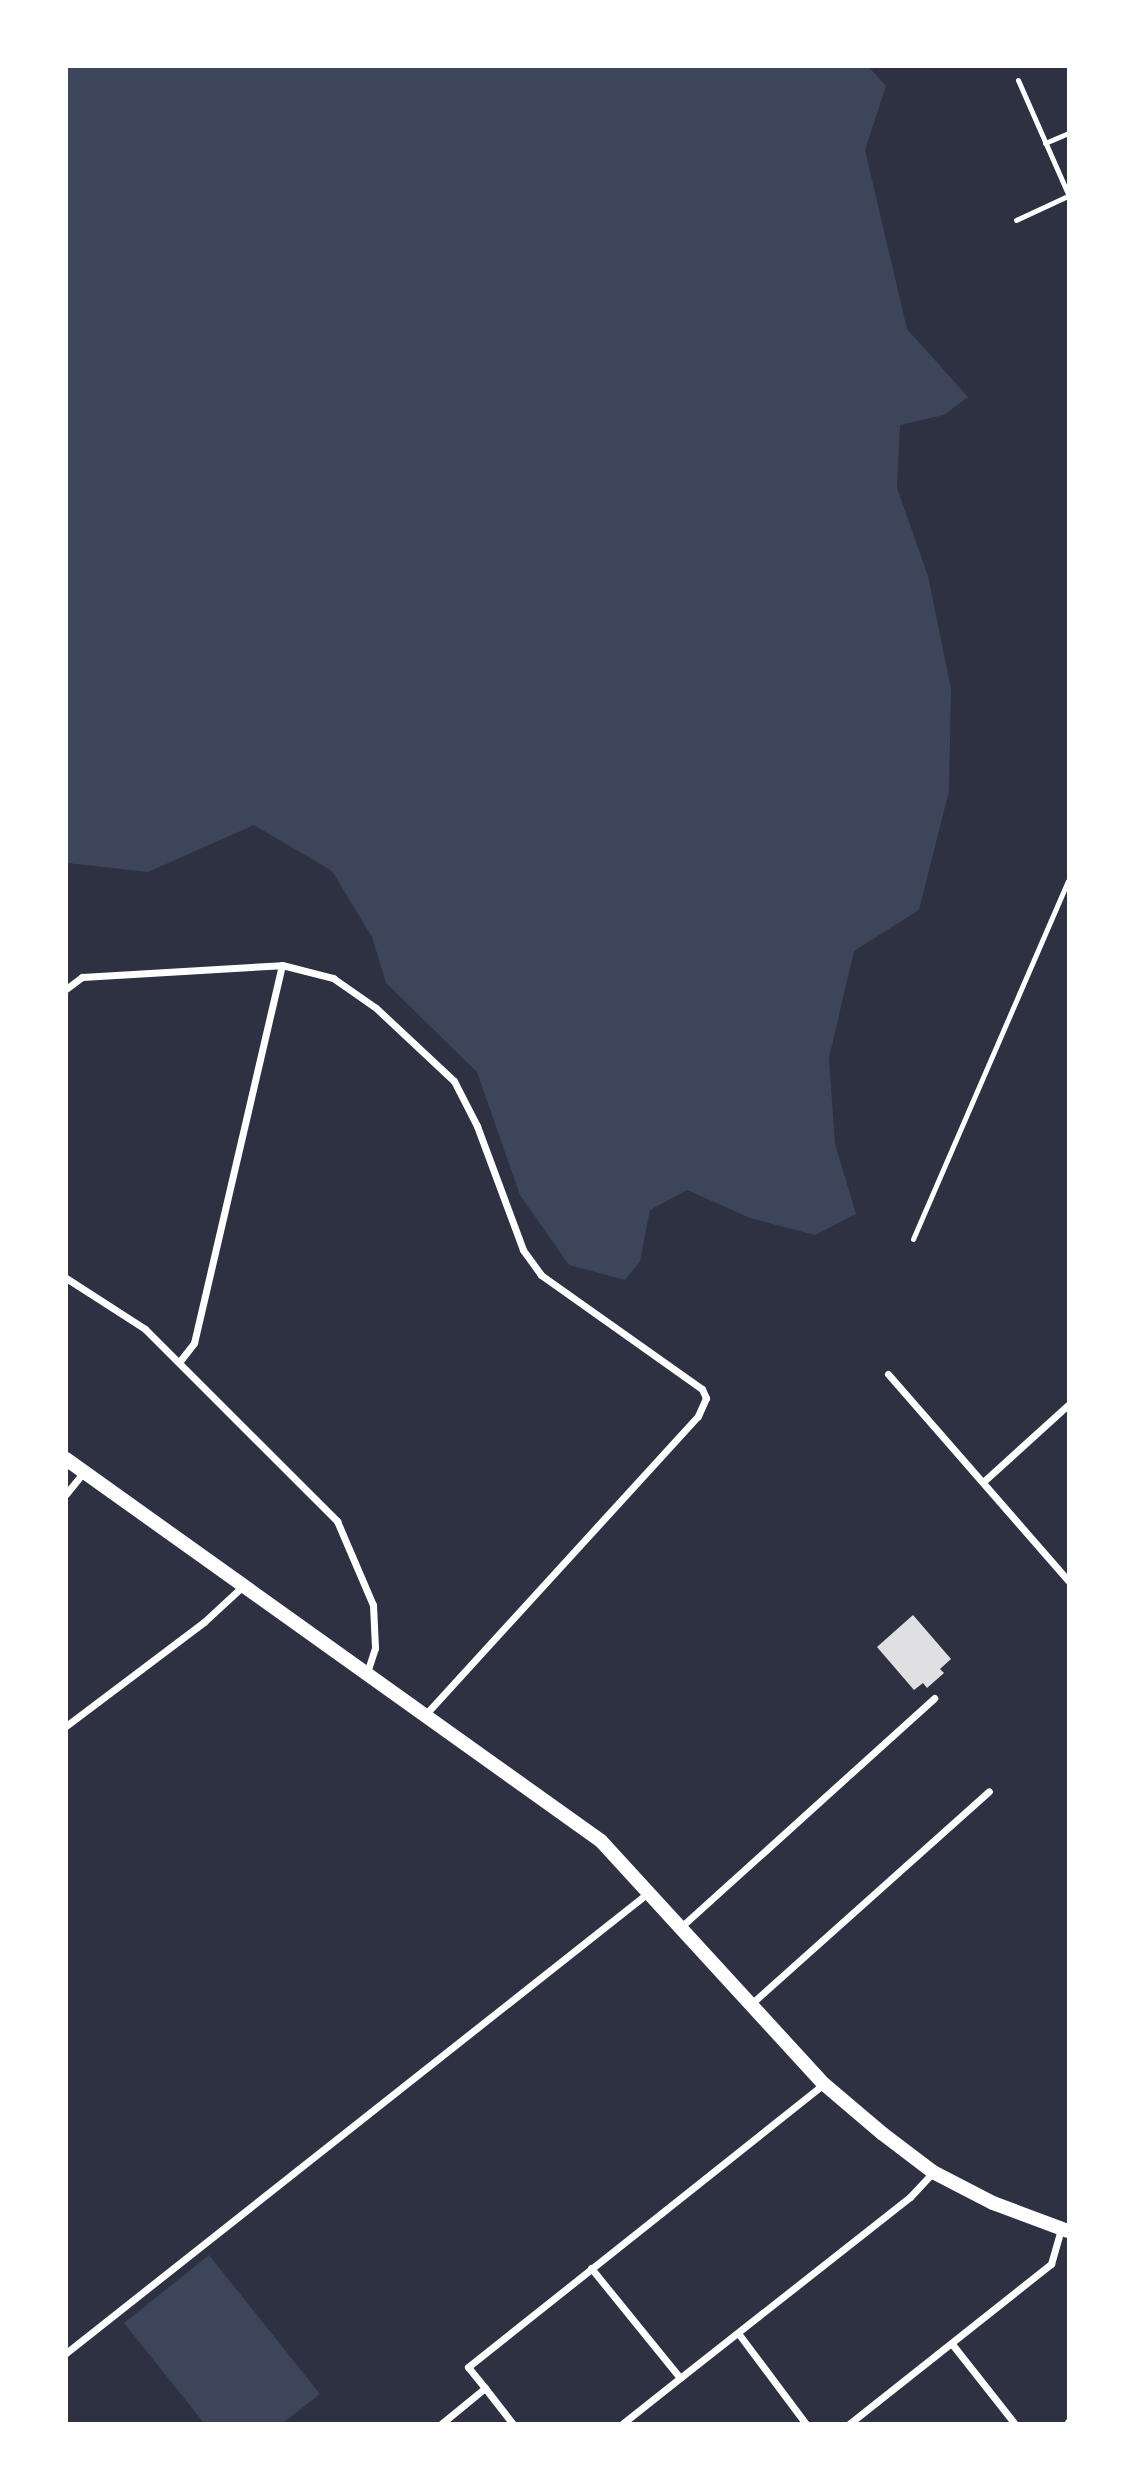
<!DOCTYPE html>
<html>
<head>
<meta charset="utf-8">
<style>
	body { margin:0 }
	#map { position:relative; width:1135px; height:2490px; overflow:hidden; background:#2d3142; font-family:"Nunito Sans",sans-serif }
	div>[style] { position:absolute }
	[style*='--x'] { left:calc(var(--x)*1px); top:calc(var(--y)*1px); width:calc(var(--w)*1px); rotate:calc(var(--a)*1deg) }
	.green>* { inset:0; background:#3c4559 }
	.building>* { inset:0; background:#e0e0e3 }
	.service>* { height:5px; margin:-2.5px; padding:0 2.5px; transform-origin:2.5px; border-radius:2.5px; background:#fff }
	.minor>* { height:7px; margin:-3.5px; padding:0 3.5px; transform-origin:3.5px; border-radius:3.5px; background:#fff }
	.secondary>* { height:14px; margin:-7px; padding:0 7px; transform-origin:7px; border-radius:7px; background:#fff }
	span { translate:-50% -50%; white-space:nowrap; text-align:center; line-height:1.15; -webkit-text-stroke:7px #fff; paint-order:stroke }
	.frame { position:absolute; inset:0; border:68px solid #fff; pointer-events:none }
</style>
</head>
<body>
<div id="map">
	<div class="green">
		<div style="clip-path:polygon(868px 66px,886px 86px,865px 150px,907px 329px,968px 397px,944px 415px,900px 425px,897px 488px,928px 576px,951px 689px,949px 791px,919px 910px,854px 951px,829px 1058px,835px 1144px,856px 1214px,815px 1235px,750px 1218px,687px 1190px,650px 1210px,640px 1261px,625px 1280px,569px 1265px,520px 1195px,477px 1072px,386px 983px,372px 937px,332px 871px,254px 825px,148px 872px,67px 863px,67px 67px)"></div>
		<div style="clip-path:polygon(209px 2255px,320px 2394px,283px 2423px,204px 2423px,124px 2323px)"></div>
	</div>
	<div class="building">
		<div style="clip-path:polygon(913px 1615px,951px 1659px,940px 1669px,944px 1673px,927px 1688px,923px 1683px,914px 1690px,877px 1647px)"></div>
	</div>
	<div class="service">
		<div style="--x:1018;--y:80;--w:124;--a:66.3"></div>
		<div style="--x:1045;--y:143;--w:25;--a:-23"></div>
		<div style="--x:1016;--y:220;--w:57;--a:-24.8"></div>
		<div style="--x:913;--y:1239;--w:390;--a:-66.6"></div>
	</div>
	<div class="minor">
		<div style="--x:66;--y:989;--w:20;--a:-37"></div>
		<div style="--x:82;--y:977;--w:200;--a:-3.4"></div>
		<div style="--x:282;--y:965;--w:53;--a:14.3"></div>
		<div style="--x:333;--y:978;--w:52;--a:34.9"></div>
		<div style="--x:376;--y:1008;--w:107;--a:43.1"></div>
		<div style="--x:454;--y:1081;--w:51;--a:62.9"></div>
		<div style="--x:477;--y:1126;--w:132;--a:69.6"></div>
		<div style="--x:523;--y:1250;--w:31;--a:54"></div>
		<div style="--x:541;--y:1275;--w:197;--a:35.3"></div>
		<div style="--x:702;--y:1389;--w:10;--a:66"></div>
		<div style="--x:706;--y:1398;--w:20;--a:114"></div>
		<div style="--x:698;--y:1416;--w:403;--a:132.4"></div>
		<div style="--x:66;--y:1278;--w:94;--a:32.8"></div>
		<div style="--x:145;--y:1329;--w:272;--a:45"></div>
		<div style="--x:337;--y:1521;--w:91;--a:66.8"></div>
		<div style="--x:373;--y:1605;--w:43;--a:87.3"></div>
		<div style="--x:375;--y:1648;--w:26;--a:108"></div>
		<div style="--x:180;--y:1361;--w:23;--a:-52"></div>
		<div style="--x:194;--y:1343;--w:388;--a:-76.9"></div>
		<div style="--x:888;--y:1374;--w:274;--a:48.9"></div>
		<div style="--x:983;--y:1482;--w:115;--a:-42.2"></div>
		<div style="--x:66;--y:1494;--w:28;--a:-51"></div>
		<div style="--x:66;--y:1726;--w:173;--a:-37"></div>
		<div style="--x:204;--y:1622;--w:54;--a:-42.8"></div>
		<div style="--x:682;--y:1926;--w:340;--a:-42.1"></div>
		<div style="--x:751;--y:2004;--w:319;--a:-41.8"></div>
		<div style="--x:591;--y:2268;--w:141;--a:51"></div>
		<div style="--x:680;--y:2378;--w:293;--a:-38.2"></div>
		<div style="--x:910;--y:2197;--w:34;--a:-47"></div>
		<div style="--x:738;--y:2333;--w:114;--a:53.2"></div>
		<div style="--x:952;--y:2344;--w:102;--a:51.8"></div>
		<div style="--x:66;--y:2353;--w:743;--a:-38.33"></div>
		<div style="--x:485;--y:2388;--w:27;--a:-129"></div>
		<div style="--x:468;--y:2367;--w:455;--a:-38.5"></div>
		<div style="--x:441;--y:2424;--w:57;--a:-39.3"></div>
		<div style="--x:485;--y:2388;--w:46;--a:52.1"></div>
		<div style="--x:622;--y:2424;--w:74;--a:-38.4"></div>
		<div style="--x:849;--y:2424;--w:258;--a:-38.4"></div>
		<div style="--x:1051;--y:2264;--w:36;--a:-74"></div>
		<div style="--x:1067;--y:2424;--w:2;--a:-63"></div>
	</div>
	<div class="secondary">
		<div style="--x:66;--y:1459;--w:657;--a:35.53"></div>
		<div style="--x:601;--y:1841;--w:330;--a:47.5"></div>
		<div style="--x:824;--y:2084;--w:77;--a:40.3"></div>
		<div style="--x:883;--y:2134;--w:63;--a:37.2"></div>
		<div style="--x:933;--y:2172;--w:68;--a:27.3"></div>
		<div style="--x:993;--y:2203;--w:80;--a:20.5"></div>
	</div>
	<div class="frame"></div>
</div>
</body>
</html>
